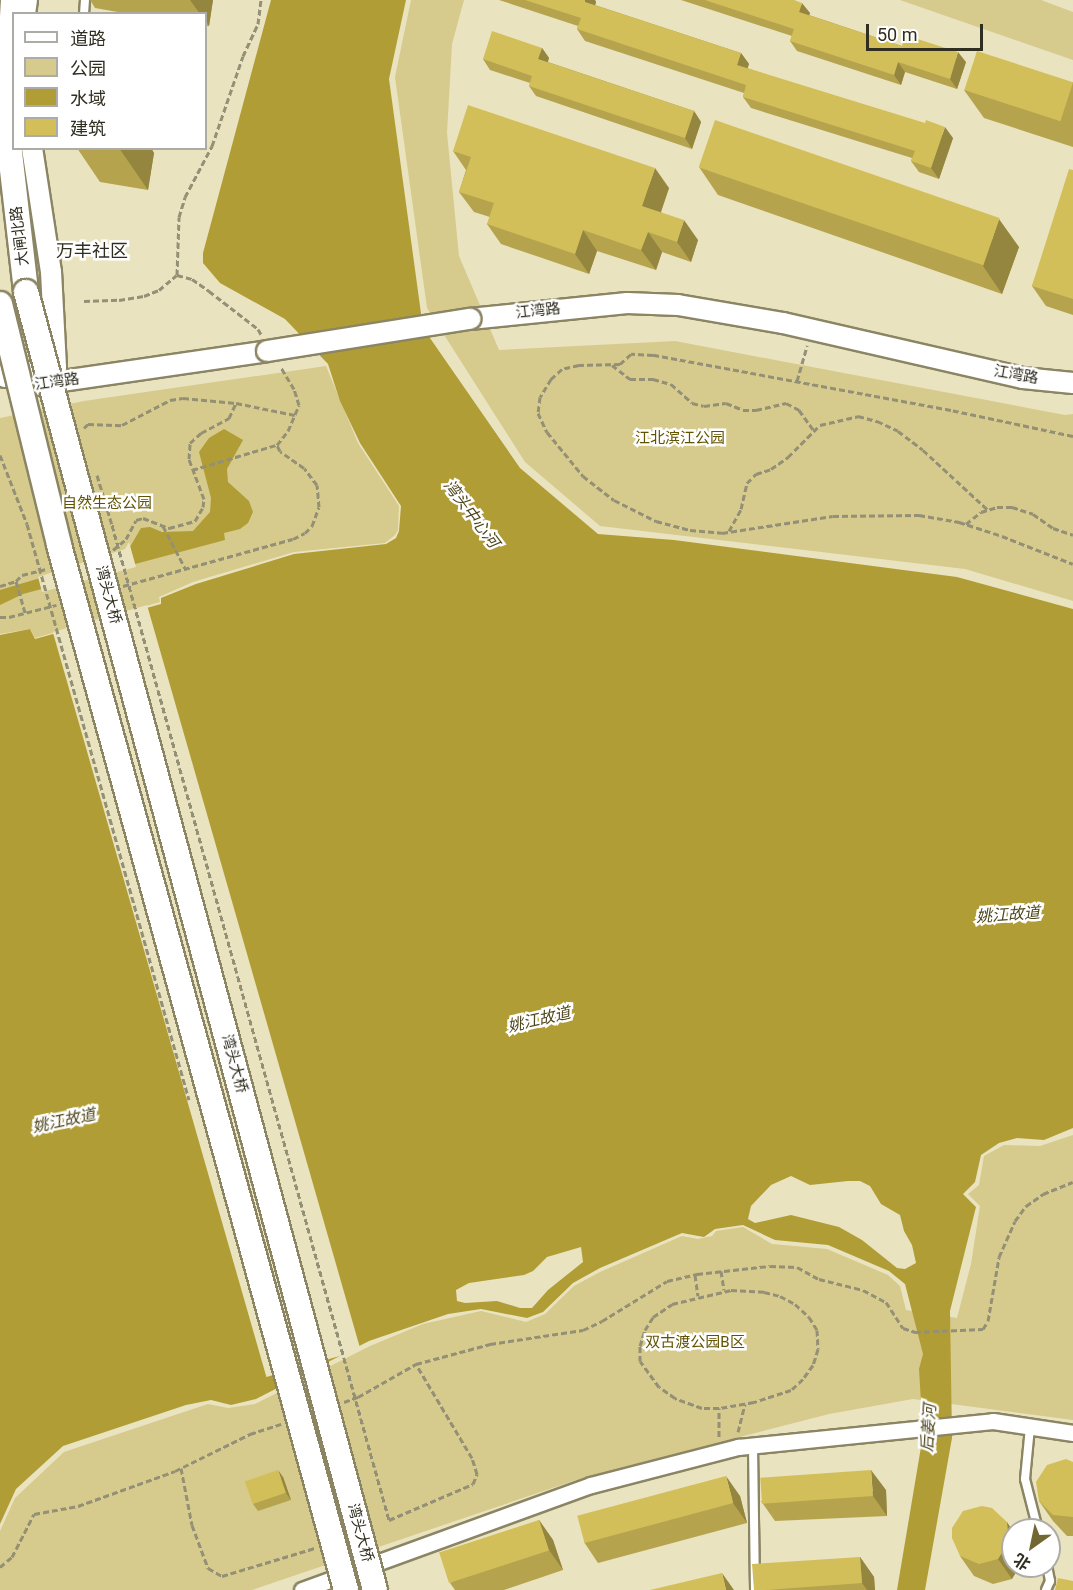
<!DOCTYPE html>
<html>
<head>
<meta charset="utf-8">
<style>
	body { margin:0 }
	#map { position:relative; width:1073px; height:1590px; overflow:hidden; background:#eae3bf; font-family:Roboto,"Noto Sans SC",sans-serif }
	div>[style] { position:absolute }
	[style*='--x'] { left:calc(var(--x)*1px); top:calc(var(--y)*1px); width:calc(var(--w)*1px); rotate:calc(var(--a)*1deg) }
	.green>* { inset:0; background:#d6ca8c }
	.water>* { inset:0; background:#b19d35 }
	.pier>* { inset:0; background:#eae3bf; transform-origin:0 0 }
	.path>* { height:3px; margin-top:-1.5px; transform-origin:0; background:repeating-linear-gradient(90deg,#949076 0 6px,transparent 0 9px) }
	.roads { filter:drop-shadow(2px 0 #8b8564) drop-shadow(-2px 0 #8b8564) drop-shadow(0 2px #8b8564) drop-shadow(0 -2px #8b8564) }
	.service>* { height:8px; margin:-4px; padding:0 4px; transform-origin:4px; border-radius:4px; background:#fff }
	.minor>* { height:15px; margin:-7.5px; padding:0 7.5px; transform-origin:7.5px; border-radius:7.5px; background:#fff }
	.tertiary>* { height:20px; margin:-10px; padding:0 10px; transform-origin:10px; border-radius:10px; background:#fff }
	.primary>* { height:24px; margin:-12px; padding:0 12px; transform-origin:12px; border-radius:12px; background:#fff }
	.path-bridge>* { height:3px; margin-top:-1.5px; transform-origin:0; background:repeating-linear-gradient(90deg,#949076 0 6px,transparent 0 9px) }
	.bridges { filter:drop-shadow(2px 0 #8b8564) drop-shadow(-2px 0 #8b8564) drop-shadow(0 2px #8b8564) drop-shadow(0 -2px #8b8564) }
	.tertiary-bridge>* { height:20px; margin:-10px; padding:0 10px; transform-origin:10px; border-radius:10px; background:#fff }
	.primary-bridge>* { height:24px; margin:-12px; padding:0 12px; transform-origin:12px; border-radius:12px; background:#fff }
	.wall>* { inset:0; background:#b5a44d }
	.shaded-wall>* { inset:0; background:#94863f }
	.building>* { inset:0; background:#d3bf5a; transform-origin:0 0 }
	span { translate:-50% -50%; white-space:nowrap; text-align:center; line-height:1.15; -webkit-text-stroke:5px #fff; paint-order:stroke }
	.street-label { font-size:15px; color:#302e20 }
	.park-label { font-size:15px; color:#615300 }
	.water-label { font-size:16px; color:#4e461c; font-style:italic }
	.quarter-label { font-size:18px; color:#302e20 }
	.legend { position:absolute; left:12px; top:12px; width:195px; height:138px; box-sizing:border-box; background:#fff; border:2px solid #acaba6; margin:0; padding:8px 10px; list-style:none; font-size:18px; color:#302e20 }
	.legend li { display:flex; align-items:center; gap:12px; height:30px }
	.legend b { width:30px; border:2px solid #acaba6 }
	.north { position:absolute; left:1001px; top:1518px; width:60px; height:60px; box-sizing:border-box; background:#fff; border:2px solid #acaba6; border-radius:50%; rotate:213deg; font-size:16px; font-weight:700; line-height:24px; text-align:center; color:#302e20 }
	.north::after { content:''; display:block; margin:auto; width:21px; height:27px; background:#726834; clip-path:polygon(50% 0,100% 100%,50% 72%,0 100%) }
	.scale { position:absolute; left:866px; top:24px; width:117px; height:27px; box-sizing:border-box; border:3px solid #302e20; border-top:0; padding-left:8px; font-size:18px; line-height:21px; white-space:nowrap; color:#302e20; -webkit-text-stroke:4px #fff; paint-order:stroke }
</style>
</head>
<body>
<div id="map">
	<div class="green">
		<div style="clip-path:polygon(411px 0,464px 0,452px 44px,447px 133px,459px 256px,499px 350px,675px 341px,1065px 415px,1073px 414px,1073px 601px,965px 569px,600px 526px,525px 462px,427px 308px,395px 77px)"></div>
		<div style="clip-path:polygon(900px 0,1041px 0,1073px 12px,1073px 60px)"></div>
		<div style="clip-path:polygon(326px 366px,358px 443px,399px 506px,398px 530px,395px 535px,385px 543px,294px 552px,193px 582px,159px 597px,160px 602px,35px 638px,30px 629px,0 634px,0 418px,84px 401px)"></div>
		<div style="clip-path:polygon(1073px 1135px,1073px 1420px,913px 1399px,829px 1414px,582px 1478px,252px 1590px,0 1590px,0 1531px,15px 1498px,64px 1452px,208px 1404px,228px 1408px,255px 1404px,370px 1346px,423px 1324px,481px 1311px,526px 1322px,545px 1314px,574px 1286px,600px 1272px,682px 1236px,698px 1239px,712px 1236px,716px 1231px,743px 1227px,772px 1244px,827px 1249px,888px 1275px,900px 1286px,906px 1310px,957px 1318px,971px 1264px,980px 1206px,968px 1194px,979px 1185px,984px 1156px,1004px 1145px,1040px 1146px)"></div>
	</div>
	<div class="water">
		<div style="clip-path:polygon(evenodd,271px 0,406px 0,389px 79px,423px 328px,520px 468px,598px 534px,674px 540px,957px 577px,1073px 609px,1073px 1128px,1044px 1140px,1017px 1138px,999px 1143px,981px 1155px,975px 1182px,963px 1194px,976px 1207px,950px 1311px,952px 1438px,925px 1590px,897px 1590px,923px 1435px,919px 1369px,923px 1354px,905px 1284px,889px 1271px,828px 1245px,775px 1240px,743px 1225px,715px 1229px,704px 1237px,682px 1233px,600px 1268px,573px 1283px,543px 1312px,527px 1318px,481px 1309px,448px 1314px,369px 1341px,256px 1399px,231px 1405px,211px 1400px,186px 1405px,63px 1446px,16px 1489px,0 1524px,0 635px,30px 629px,35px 639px,161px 604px,161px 598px,196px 584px,294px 554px,386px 544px,396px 538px,399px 531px,401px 506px,360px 443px,340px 401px,328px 364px,285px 319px,220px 283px,203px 263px,203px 253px,271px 0,791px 1176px,810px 1185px,848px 1181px,860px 1181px,870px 1186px,881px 1204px,900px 1215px,904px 1231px,912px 1245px,916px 1263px,905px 1269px,897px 1268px,862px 1240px,839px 1227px,791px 1215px,755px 1223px,748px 1219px,751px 1206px,771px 1185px,791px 1176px,271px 0,581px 1247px,583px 1262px,548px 1290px,532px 1308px,520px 1308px,497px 1301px,465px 1303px,457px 1301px,456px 1290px,469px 1283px,524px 1275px,533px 1271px,547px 1257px,581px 1247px)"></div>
		<div style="clip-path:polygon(224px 429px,243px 440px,227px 469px,228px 482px,249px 501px,253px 512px,248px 523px,240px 529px,224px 533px,225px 540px,23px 594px,0 605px,0 590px,127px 552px,141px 528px,150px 527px,162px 532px,193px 531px,210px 512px,211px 498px,199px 452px,209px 438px)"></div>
	</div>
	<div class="pier">
		<div style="clip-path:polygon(129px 542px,136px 567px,42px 592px,38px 577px,125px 549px)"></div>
		<div style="left:147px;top:605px;width:775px;height:98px;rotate:74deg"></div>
	</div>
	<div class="path">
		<div style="--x:177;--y:275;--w:16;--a:15"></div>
		<div style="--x:192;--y:279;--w:21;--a:35"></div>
		<div style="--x:209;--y:291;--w:62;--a:37.8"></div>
		<div style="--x:258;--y:329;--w:8;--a:60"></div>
		<div style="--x:84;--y:301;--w:35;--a:-2"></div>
		<div style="--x:119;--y:300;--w:25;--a:-9"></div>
		<div style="--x:144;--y:296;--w:16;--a:-22"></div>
		<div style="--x:159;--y:290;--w:23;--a:-40"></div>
		<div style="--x:177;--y:275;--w:58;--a:-88"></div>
		<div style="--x:179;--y:217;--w:21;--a:-73"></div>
		<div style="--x:185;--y:197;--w:58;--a:-62.1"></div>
		<div style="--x:212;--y:146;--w:95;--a:-71"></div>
		<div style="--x:243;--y:56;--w:35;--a:-65"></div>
		<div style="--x:258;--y:24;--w:24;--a:-83"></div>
		<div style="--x:612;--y:365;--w:23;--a:38"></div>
		<div style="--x:630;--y:379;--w:23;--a:0"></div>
		<div style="--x:653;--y:379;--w:19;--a:16"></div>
		<div style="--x:671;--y:384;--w:28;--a:42"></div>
		<div style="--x:692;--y:403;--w:12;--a:14"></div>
		<div style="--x:704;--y:406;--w:22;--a:-8"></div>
		<div style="--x:726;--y:403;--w:18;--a:22"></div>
		<div style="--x:743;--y:410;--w:13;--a:0"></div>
		<div style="--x:756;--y:410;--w:31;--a:-13"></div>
		<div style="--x:786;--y:403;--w:15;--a:28"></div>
		<div style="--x:799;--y:410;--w:26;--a:54"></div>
		<div style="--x:797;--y:381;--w:37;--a:-74"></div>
		<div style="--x:84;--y:428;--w:6;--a:-45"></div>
		<div style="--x:88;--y:424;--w:34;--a:2"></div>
		<div style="--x:122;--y:425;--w:54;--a:-27.5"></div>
		<div style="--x:170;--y:400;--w:13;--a:-9"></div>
		<div style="--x:183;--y:398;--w:53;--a:5.4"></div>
		<div style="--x:236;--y:403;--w:60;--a:11.5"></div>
		<div style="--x:1073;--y:436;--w:125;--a:-168"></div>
		<div style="--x:951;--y:410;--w:303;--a:-169.5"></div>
		<div style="--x:653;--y:355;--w:22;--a:-177"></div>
		<div style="--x:631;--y:354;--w:15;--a:138"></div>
		<div style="--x:620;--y:364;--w:41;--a:178.6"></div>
		<div style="--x:579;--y:365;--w:17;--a:167"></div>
		<div style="--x:562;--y:369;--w:15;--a:138"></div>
		<div style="--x:551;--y:379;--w:21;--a:121"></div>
		<div style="--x:540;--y:397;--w:16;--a:97"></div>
		<div style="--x:538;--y:413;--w:21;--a:65"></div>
		<div style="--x:547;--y:432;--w:57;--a:50.7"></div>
		<div style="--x:583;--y:476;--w:39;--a:38"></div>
		<div style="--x:614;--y:500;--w:47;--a:26.6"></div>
		<div style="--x:656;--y:521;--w:35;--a:15"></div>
		<div style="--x:690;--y:530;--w:32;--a:5"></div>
		<div style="--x:722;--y:533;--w:112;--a:-8.7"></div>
		<div style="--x:833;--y:516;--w:86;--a:-0.7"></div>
		<div style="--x:919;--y:515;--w:41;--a:9.9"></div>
		<div style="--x:959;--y:522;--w:45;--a:18"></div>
		<div style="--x:1002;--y:536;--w:76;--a:21.5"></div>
		<div style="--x:0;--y:455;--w:74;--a:68.6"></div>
		<div style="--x:192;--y:470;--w:88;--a:-16.6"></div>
		<div style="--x:97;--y:475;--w:52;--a:73.3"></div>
		<div style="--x:966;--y:524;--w:19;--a:-39"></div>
		<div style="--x:981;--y:512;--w:17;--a:-17"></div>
		<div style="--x:997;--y:507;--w:15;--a:0"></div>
		<div style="--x:1012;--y:507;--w:22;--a:18"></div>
		<div style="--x:1033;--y:514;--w:24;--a:35"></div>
		<div style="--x:1053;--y:528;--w:21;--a:19"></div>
		<div style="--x:163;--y:526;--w:47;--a:62.4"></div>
		<div style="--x:729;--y:531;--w:25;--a:-61"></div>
		<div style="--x:741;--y:509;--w:27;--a:-77"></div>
		<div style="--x:747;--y:483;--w:13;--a:-45"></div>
		<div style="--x:756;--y:474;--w:16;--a:-18"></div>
		<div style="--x:771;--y:469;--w:21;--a:-35"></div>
		<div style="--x:788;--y:457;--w:45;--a:-45"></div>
		<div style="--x:820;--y:425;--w:39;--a:-13"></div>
		<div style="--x:858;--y:416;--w:20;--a:15"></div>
		<div style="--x:877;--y:421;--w:23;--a:25"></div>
		<div style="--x:898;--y:431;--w:31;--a:37"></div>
		<div style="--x:923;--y:450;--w:88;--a:42.7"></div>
		<div style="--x:113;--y:550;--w:17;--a:-40"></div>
		<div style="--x:126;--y:539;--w:21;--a:-62"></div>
		<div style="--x:136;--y:520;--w:7;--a:-16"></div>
		<div style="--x:143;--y:518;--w:28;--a:21"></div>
		<div style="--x:169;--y:528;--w:27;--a:-15"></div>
		<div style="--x:195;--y:521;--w:16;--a:-60"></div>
		<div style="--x:203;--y:507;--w:8;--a:-83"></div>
		<div style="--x:204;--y:499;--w:43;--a:-110.6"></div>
		<div style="--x:189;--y:459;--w:16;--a:-86"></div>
		<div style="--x:190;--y:443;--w:15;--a:-42"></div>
		<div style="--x:201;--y:433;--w:32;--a:-28"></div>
		<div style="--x:229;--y:418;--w:17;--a:-65"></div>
		<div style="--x:16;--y:581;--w:8;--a:-45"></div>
		<div style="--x:22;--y:575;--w:25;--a:-14"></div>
		<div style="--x:0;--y:586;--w:17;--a:-17"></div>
		<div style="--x:16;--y:581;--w:33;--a:74"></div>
		<div style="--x:123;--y:586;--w:176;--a:-15.5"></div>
		<div style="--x:293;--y:539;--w:13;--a:-27"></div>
		<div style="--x:305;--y:533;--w:10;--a:-45"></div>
		<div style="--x:312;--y:526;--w:20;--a:-70"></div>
		<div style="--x:319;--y:507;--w:22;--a:-95"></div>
		<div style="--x:317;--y:485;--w:21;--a:-127"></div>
		<div style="--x:304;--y:468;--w:29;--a:-145"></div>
		<div style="--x:280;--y:451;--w:7;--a:-117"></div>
		<div style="--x:277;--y:445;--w:18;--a:-52"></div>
		<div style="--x:288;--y:431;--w:28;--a:-67"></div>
		<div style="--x:299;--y:405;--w:17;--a:-107"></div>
		<div style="--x:294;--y:389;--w:26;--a:-121"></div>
		<div style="--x:0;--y:617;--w:9;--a:0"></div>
		<div style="--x:9;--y:617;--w:49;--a:-14.3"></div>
		<div style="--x:721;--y:1271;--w:19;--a:81"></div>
		<div style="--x:695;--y:1275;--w:21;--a:82"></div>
		<div style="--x:731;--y:1290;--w:33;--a:3"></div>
		<div style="--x:764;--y:1292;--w:16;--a:14"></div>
		<div style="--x:780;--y:1296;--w:17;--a:28"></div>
		<div style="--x:795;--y:1304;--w:19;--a:43"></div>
		<div style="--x:809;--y:1317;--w:15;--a:58"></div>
		<div style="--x:817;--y:1330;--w:19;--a:87"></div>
		<div style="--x:818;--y:1349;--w:17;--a:107"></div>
		<div style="--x:813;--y:1365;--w:17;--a:126"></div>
		<div style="--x:803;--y:1379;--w:16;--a:137"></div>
		<div style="--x:791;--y:1390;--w:39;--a:162"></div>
		<div style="--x:754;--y:1402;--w:36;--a:170"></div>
		<div style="--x:719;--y:1408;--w:17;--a:180"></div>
		<div style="--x:702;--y:1408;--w:29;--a:-160"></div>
		<div style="--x:675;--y:1398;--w:19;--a:-145"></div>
		<div style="--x:659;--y:1387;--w:32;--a:-126"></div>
		<div style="--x:640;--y:1361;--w:15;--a:-90"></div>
		<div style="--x:640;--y:1346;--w:17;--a:-73"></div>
		<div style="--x:645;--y:1330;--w:15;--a:-58"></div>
		<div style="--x:653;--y:1317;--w:23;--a:-34"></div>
		<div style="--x:672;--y:1304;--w:61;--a:-13.3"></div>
		<div style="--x:344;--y:1402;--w:15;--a:-20"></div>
		<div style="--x:358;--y:1397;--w:67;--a:-29.6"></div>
		<div style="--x:416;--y:1364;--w:77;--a:-15.1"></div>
		<div style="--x:490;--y:1344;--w:94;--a:-8.6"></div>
		<div style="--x:583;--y:1330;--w:21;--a:-25"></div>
		<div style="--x:602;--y:1321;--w:76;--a:-31.6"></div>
		<div style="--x:667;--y:1281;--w:31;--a:-13"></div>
		<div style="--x:697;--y:1274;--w:73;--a:-6.3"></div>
		<div style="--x:770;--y:1266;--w:27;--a:2"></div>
		<div style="--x:797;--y:1267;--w:25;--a:29"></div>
		<div style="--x:819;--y:1279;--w:45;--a:14"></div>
		<div style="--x:863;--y:1290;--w:26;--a:28"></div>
		<div style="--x:886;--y:1302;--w:31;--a:57"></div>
		<div style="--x:903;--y:1328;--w:13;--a:18"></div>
		<div style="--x:915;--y:1332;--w:68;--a:-2.5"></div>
		<div style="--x:983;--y:1329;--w:9;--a:-58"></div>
		<div style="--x:988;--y:1321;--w:65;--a:-80.2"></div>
		<div style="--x:999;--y:1257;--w:39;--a:-66"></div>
		<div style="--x:1015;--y:1221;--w:19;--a:-54"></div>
		<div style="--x:1026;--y:1206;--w:21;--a:-35"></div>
		<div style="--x:1043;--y:1194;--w:32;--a:-22"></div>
		<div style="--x:738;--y:1432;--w:29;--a:-76"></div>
		<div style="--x:719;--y:1437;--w:29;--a:-90"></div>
		<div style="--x:181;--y:1468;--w:58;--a:79.1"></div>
		<div style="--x:192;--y:1525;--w:46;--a:69.6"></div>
		<div style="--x:208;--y:1568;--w:16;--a:30"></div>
		<div style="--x:222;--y:1576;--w:97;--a:-16.8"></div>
		<div style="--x:389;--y:1520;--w:91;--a:-23.2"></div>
		<div style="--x:473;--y:1484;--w:11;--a:-68"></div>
		<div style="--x:477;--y:1474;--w:17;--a:-107"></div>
		<div style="--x:472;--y:1458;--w:109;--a:-120.8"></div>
		<div style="--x:0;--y:1567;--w:16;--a:-40"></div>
		<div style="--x:12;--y:1557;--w:48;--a:-62.9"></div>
		<div style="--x:34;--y:1514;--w:45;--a:-10.3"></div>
		<div style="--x:78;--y:1506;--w:103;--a:-19.8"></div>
		<div style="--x:175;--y:1471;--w:84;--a:-26.3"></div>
		<div style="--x:250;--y:1434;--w:33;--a:-18"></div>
	</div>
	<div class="roads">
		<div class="service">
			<div style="--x:84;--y:14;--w:14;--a:-86"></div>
			<div style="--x:1030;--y:1427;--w:52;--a:95.5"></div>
			<div style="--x:1025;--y:1479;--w:53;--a:75.7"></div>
			<div style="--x:753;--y:1446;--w:144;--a:89.2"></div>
			<div style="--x:1046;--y:1590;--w:10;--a:-66"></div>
			<div style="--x:1050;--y:1581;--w:15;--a:-101"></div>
		</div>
		<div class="minor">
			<div style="--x:302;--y:1590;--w:307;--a:-20"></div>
			<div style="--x:591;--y:1485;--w:152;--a:-14.5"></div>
			<div style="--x:738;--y:1447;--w:256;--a:-5.8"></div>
			<div style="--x:993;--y:1421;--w:81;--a:8.5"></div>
		</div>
		<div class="tertiary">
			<div style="--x:25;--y:14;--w:14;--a:-82"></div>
			<div style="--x:470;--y:319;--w:158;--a:-5.8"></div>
			<div style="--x:627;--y:303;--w:51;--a:2.2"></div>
			<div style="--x:678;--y:305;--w:107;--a:9.7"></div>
			<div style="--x:783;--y:323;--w:246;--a:12.9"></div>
			<div style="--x:1023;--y:378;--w:50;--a:5.7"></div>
			<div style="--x:0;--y:368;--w:10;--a:61"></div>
			<div style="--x:5;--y:377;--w:52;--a:-11.1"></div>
			<div style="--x:56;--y:367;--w:95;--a:-93"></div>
			<div style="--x:51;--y:272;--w:125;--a:-98.7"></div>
			<div style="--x:35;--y:385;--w:234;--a:-8.3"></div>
		</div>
		<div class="primary">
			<div style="--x:13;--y:0;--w:118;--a:93.4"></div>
			<div style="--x:6;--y:118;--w:175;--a:83.4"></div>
		</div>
	</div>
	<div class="path-bridge">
		<div style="--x:27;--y:524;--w:598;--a:74.29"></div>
		<div style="--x:112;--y:525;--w:1033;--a:74.44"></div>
	</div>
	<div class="bridges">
		<div class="tertiary-bridge">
			<div style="--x:267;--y:351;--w:206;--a:-9"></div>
		</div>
		<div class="primary-bridge">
			<div style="--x:26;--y:292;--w:1344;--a:74.95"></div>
			<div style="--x:0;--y:304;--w:248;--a:76.2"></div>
			<div style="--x:59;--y:545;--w:1084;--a:74.64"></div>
		</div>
	</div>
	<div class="wall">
		<div style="clip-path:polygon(90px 0,213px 0,209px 26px,206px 26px,206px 14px,129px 14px,95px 8px)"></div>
		<div style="clip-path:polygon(499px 0,595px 0,596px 2px,595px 5px,741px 53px,749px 64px,747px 68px,953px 138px,939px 179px,919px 172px,911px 161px,912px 158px,751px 108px,743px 97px,744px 93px,585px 41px,577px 29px,578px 26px)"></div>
		<div style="clip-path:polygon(681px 0,794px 0,810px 13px,809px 15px,902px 46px,966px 62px,957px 89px,905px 72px,901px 85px,797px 51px,790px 41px,792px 36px)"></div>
		<div style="clip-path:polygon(542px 48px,549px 58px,548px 62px,694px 111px,701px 122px,692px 149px,536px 96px,529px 86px,530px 83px,490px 70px,483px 59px)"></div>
		<div style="clip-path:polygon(1073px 82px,1073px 147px,984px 118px,964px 90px)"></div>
		<div style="clip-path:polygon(77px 148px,151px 148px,154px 153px,148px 190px,100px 182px)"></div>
		<div style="clip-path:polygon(453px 151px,669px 188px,661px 212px,698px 240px,691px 262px,662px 252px,656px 270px,597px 251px,589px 274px,501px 244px,487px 224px,490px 217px,474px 212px,459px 192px,466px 170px)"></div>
		<div style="clip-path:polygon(699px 167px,1019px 247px,1002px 294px,718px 195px)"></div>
		<div style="clip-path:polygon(1073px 170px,1073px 315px,1046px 306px,1032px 286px)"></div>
		<div style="clip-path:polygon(1073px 1462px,1073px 1536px,1067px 1536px,1053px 1521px,1039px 1501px)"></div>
		<div style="clip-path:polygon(283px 1477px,291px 1500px,258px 1511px,253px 1504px)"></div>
		<div style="clip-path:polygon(886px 1490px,887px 1516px,775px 1521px,761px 1501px)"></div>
		<div style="clip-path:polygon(740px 1496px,747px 1523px,598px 1563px,584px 1542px)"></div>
		<div style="clip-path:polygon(539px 1520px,553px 1540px,563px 1570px,504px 1590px,455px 1590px,450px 1583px)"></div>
		<div style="clip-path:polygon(1013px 1531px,1012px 1579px,993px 1584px,974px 1576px,960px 1556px)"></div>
		<div style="clip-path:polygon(860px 1557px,874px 1577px,875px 1590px,754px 1590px)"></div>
	</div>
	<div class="shaded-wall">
		<div style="clip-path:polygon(190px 0,213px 0,209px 26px,206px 21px,206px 14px,200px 14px)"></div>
		<div style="clip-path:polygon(585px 0,595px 0,596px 2px,593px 13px,585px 2px)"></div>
		<div style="clip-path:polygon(802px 3px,810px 13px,806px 23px,799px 12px)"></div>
		<div style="clip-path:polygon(542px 48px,549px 58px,545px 69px,538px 59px)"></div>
		<div style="clip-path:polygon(958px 52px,966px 62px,957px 89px,950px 79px)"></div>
		<div style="clip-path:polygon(741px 53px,749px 64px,745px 76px,737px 65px)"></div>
		<div style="clip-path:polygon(898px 62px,905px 72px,901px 85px,894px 75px)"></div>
		<div style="clip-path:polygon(694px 111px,701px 122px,692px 149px,685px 138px)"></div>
		<div style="clip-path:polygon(945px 127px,953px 138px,939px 179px,931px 168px)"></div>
		<div style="clip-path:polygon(119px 148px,151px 148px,154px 153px,148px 190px)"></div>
		<div style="clip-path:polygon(655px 168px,669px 188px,656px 226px,642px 206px)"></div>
		<div style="clip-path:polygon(999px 219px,1019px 247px,1002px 294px,983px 266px)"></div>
		<div style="clip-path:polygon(684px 220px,698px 240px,691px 262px,677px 242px)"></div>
		<div style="clip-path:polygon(583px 230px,597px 251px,589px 274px,575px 254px)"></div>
		<div style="clip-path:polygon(648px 232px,662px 252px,656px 270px,641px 250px)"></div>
		<div style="clip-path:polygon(278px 1470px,283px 1477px,291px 1500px,286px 1493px)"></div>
		<div style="clip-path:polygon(871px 1470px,886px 1490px,887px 1516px,873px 1496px)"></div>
		<div style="clip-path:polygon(726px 1476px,740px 1496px,747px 1523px,733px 1503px)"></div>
		<div style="clip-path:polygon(539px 1520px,553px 1540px,563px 1570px,549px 1550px)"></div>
		<div style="clip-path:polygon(1007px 1522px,1013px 1531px,1013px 1566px,1020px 1566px,1012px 1579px,998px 1559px)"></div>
		<div style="clip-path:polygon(860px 1557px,874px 1577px,875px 1590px,867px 1590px,862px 1583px)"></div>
		<div style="clip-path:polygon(722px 1573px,734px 1590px,726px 1590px)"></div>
	</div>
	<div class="building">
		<div style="clip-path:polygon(525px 0,585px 0,585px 2px,741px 53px,737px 65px,925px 123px,926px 120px,945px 127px,931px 168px,911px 161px,915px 151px,743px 97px,746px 85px,577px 29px,581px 18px)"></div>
		<div style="clip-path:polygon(705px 0,794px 0,802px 3px,799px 12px,902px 46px,905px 35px,958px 52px,950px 79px,898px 62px,894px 75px,790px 41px,794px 29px)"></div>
		<div style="clip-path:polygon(492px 31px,542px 48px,538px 59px,694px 111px,685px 138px,529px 86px,532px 76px,483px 59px)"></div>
		<div style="left:977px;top:51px;width:101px;height:41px;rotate:18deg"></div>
		<div style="clip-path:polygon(468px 105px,655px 168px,642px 206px,684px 220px,677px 242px,648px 232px,641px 250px,583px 230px,575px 254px,487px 224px,494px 203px,459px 192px,471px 157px,453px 151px)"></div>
		<div style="left:715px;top:120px;width:301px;height:50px;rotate:19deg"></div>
		<div style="clip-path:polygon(1069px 169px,1073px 170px,1073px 299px,1032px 286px)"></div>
		<div style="clip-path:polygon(1066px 1459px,1073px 1462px,1073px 1517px,1053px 1515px,1039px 1501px,1036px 1482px,1047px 1465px)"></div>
		<div style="left:278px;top:1470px;width:24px;height:35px;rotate:71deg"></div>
		<div style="left:871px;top:1470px;width:26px;height:111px;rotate:86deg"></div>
		<div style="left:726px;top:1476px;width:28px;height:154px;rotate:75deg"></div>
		<div style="clip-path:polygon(982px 1506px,992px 1508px,1007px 1522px,1009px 1542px,998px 1559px,979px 1564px,960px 1556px,952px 1538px,952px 1528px,963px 1511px)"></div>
		<div style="left:539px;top:1520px;width:32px;height:105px;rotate:72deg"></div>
		<div style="clip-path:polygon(860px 1557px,862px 1583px,766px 1590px,754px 1590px,752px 1564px)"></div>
		<div style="clip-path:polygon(722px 1573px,726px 1590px,650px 1590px)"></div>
		<div style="clip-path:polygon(1058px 1578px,1073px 1581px,1073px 1590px,1055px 1590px)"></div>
	</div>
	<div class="street-label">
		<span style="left:20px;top:236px;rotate:-97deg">大闸北路</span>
		<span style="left:538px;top:311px;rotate:-6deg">江湾路</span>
		<span style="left:1016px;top:375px;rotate:10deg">江湾路</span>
		<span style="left:57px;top:382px;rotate:-8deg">江湾路</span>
		<span style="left:108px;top:595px;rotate:75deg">湾头大桥</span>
		<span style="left:234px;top:1064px;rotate:75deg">湾头大桥</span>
		<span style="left:360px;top:1533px;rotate:75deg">湾头大桥</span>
	</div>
	<div class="park-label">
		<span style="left:680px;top:439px">江北滨江公园</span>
		<span style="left:107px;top:504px">自然生态公园</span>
		<span style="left:695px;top:1343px">双古渡公园B区</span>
	</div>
	<div class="water-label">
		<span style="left:471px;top:514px;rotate:53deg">湾头中心河</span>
		<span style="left:1008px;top:915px;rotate:-4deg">姚江故道</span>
		<span style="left:539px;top:1020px;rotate:-13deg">姚江故道</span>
		<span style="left:64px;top:1121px;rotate:-12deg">姚江故道</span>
		<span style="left:929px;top:1428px;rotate:-86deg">后姜河</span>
	</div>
	<div class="quarter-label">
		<span style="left:92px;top:251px">万丰社区</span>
	</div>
	<ul class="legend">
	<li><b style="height:8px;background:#fff"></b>道路</li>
	<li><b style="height:16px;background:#d6ca8c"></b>公园</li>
	<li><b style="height:16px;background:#b19d35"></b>水域</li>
	<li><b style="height:16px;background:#d3bf5a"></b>建筑</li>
	</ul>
	<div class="north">北</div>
	<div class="scale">50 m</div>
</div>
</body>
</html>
